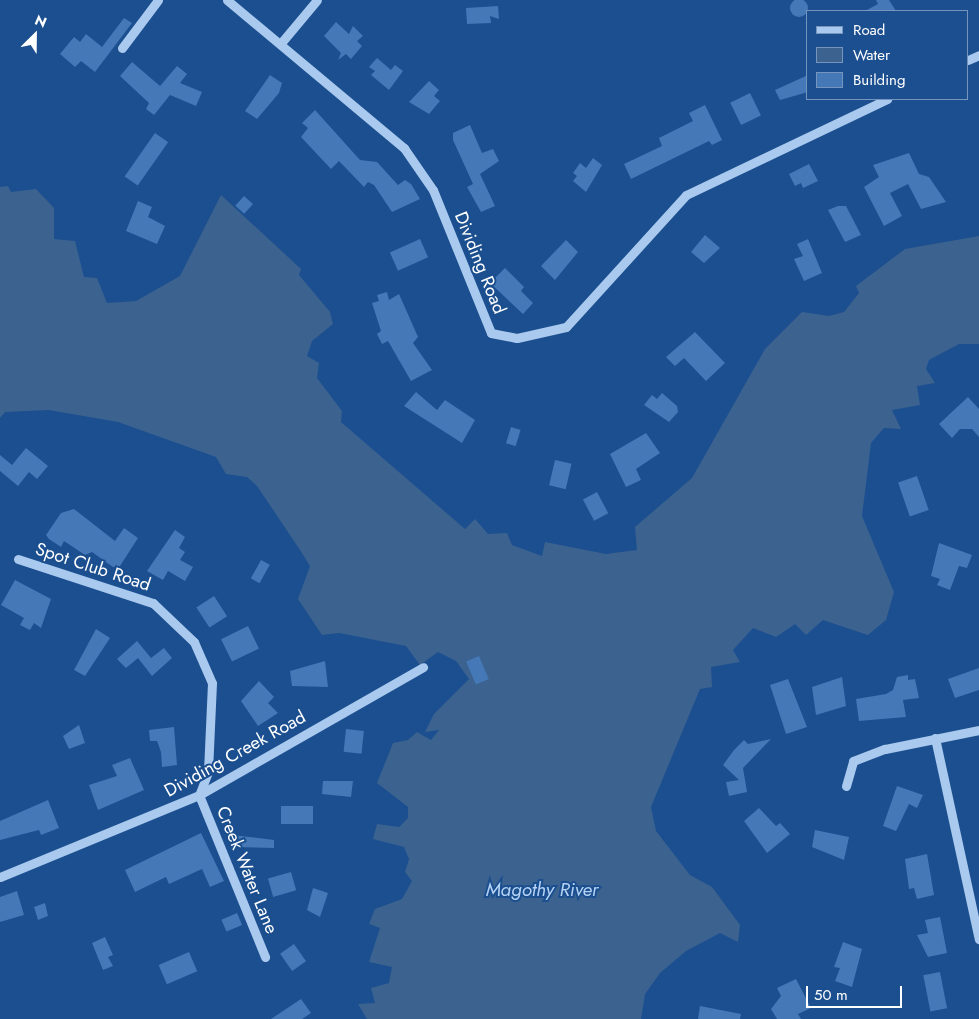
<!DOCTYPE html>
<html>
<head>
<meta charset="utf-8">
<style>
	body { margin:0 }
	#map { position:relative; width:979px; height:1019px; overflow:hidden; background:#1b4f8f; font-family:Jost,sans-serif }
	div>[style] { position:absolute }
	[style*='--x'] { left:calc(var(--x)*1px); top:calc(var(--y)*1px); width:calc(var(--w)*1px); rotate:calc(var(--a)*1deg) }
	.water>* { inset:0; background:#3c6290 }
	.building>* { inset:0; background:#4478b7; transform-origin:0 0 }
	.round { border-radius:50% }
	.minor>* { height:9px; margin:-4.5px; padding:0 4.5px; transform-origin:4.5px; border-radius:4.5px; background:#a9c9ee }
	span { translate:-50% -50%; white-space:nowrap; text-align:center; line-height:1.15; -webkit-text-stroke:4px #1b4f8f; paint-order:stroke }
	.street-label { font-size:18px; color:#fff }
	.water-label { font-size:19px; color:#b5d3f5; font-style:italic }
	.legend { position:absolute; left:806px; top:10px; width:162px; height:90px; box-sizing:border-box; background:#1b4f8f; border:1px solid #7695bc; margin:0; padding:6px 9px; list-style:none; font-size:15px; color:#fff }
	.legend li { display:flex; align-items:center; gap:10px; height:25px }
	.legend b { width:25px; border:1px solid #7695bc }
	.north { position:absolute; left:10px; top:10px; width:50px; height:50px; -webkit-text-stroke:4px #1b4f8f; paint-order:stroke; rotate:23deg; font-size:14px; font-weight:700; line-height:20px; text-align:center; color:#fff }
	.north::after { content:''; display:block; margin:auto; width:18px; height:22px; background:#fff; clip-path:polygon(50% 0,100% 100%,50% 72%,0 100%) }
	.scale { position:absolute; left:806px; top:986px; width:96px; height:22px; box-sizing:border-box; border:2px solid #fff; border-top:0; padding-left:6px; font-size:15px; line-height:18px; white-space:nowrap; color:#fff; -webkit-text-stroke:4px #1b4f8f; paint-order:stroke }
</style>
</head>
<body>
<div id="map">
	<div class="water">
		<div style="clip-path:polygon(8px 186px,11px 192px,36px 189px,54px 208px,54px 239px,75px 241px,84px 277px,97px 278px,107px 303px,136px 301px,180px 276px,221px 195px,301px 269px,299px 275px,330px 312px,333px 324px,312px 341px,307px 356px,319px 363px,317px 378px,342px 411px,341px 422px,465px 529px,475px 519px,488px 534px,507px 533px,512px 545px,542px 556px,545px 542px,606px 554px,637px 550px,635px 527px,692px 478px,765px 349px,802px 312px,829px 316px,844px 312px,859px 293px,856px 286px,905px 249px,979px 236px,979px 344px,959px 344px,929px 360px,926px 369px,935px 383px,917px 386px,920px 405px,892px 410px,901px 429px,884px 428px,871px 443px,862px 516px,894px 592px,886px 620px,868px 635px,823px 620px,806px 635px,795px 624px,776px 637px,753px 628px,733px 650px,740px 662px,711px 667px,712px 687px,700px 689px,651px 807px,656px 831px,690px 875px,712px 887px,740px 925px,738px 942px,720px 933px,686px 951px,660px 973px,645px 994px,641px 1019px,367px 1019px,358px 1004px,375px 1003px,371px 988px,389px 983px,392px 967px,369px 962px,380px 928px,369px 924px,375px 909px,402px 899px,412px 881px,405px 872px,409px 859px,404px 847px,373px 839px,377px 824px,399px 827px,408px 818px,408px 807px,377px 783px,393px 743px,408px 740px,417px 732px,431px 740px,439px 730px,425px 732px,434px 714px,469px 679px,456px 661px,438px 652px,420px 665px,406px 646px,339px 633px,322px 635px,298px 599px,310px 566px,300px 550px,257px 486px,247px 477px,226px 474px,216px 457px,118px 422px,49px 410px,5px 412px,0 418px,0 187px)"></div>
	</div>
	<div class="building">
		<div class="round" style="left:790px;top:-1px;width:18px;height:18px"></div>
		<div style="clip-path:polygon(876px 0,889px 0,896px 11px,865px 11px,878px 4px)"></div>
		<div style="clip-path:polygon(498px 6px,499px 19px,490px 16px,491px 23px,467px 24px,466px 8px)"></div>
		<div style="clip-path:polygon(124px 18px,132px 23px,95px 72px,81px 61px,75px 67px,60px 54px,74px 37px,80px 42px,86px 34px,102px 47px)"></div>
		<div style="clip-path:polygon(336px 22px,349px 34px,353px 26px,363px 36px,357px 41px,362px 46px,351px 59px,346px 54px,338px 60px,341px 53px,324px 36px)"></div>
		<div style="clip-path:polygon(377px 58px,391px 70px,395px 65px,403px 71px,389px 90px,371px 75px,375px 71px,369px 67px)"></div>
		<div style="clip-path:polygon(132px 62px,160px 86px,177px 66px,187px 74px,180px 83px,202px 92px,196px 106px,170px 95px,154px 115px,146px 109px,149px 103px,120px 76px)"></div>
		<div style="clip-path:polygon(270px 75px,282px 83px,279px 93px,257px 119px,245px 111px)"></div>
		<div style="clip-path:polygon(808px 75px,808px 92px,780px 100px,775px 90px)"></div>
		<div style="clip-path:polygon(429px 81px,439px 90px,434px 96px,440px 101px,429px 114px,409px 102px)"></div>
		<div style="left:750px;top:93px;width:25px;height:22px;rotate:64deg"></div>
		<div style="clip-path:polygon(705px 105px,722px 140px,712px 145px,709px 141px,631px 179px,624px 164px,662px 146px,659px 138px,693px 121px,689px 113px)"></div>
		<div style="clip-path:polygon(315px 110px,360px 160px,377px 162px,398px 185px,405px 180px,411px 184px,420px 199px,392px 212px,374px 185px,368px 182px,364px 187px,339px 161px,331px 169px,301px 137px,308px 128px,302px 123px)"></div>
		<div style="clip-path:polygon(470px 125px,482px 153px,493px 149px,499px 161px,480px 174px,495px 206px,481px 212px,467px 187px,473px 184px,453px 140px,453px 133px)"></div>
		<div style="left:155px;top:133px;width:16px;height:53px;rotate:35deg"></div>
		<div style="clip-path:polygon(909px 153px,919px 174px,929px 177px,946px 202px,921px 209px,908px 184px,890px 193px,902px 216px,884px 226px,864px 187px,879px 177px,873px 165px)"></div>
		<div style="clip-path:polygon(593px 158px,602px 165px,586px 192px,573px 181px,577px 176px,573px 173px,580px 163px,586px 168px)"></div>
		<div style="clip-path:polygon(809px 164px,818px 181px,803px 188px,801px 183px,795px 186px,789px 174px)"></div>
		<div style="left:244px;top:196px;width:12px;height:13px;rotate:42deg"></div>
		<div style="clip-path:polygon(138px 201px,152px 207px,148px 217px,165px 226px,157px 244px,126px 231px)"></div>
		<div style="clip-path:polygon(838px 206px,846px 206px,861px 235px,845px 242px,828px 210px)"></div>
		<div style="clip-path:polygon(705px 235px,720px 248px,704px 263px,691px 252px)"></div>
		<div style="left:420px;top:239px;width:20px;height:33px;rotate:66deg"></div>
		<div style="clip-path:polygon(808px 239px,822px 273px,804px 281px,794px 259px,803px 256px,797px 244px)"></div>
		<div style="clip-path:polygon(566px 240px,578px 252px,555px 280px,541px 266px)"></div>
		<div style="clip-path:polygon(505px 268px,524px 287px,521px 291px,533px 303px,523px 314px,490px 283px)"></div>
		<div style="clip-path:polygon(387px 292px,389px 300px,399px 294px,418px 337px,413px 343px,432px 370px,411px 381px,388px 341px,382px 344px,377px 334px,381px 331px,372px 303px,379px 301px,377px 295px)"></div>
		<div style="clip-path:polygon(695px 332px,725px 363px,706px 381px,684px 358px,675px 366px,666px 357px)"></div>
		<div style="clip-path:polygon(416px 392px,437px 410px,445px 400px,475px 420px,462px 443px,404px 406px)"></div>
		<div style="clip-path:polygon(662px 393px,677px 406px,678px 412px,669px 422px,644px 405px,652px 395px,657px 399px)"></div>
		<div style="clip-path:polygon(968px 397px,979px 409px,979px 437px,972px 429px,960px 429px,952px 438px,939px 424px)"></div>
		<div style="left:511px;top:427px;width:10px;height:17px;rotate:17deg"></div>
		<div style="clip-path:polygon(646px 433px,660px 453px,636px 469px,641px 480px,626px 487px,610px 454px)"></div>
		<div style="clip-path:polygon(26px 448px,48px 466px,37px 479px,29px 472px,18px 486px,0 471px,0 455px,12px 465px)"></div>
		<div style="left:555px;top:460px;width:17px;height:26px;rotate:13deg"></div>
		<div style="left:917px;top:476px;width:36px;height:20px;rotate:71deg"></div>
		<div style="left:597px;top:492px;width:24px;height:16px;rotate:62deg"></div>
		<div style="clip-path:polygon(74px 509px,115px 541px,124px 528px,138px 538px,120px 566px,113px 567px,92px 552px,85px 555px,64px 541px,61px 547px,49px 539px,46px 535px,61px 513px)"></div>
		<div style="clip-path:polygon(175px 530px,185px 537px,179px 548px,185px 552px,180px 560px,193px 567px,185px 581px,168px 571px,163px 580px,147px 571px)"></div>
		<div style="clip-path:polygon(939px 543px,972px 555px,967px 568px,959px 566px,950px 590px,937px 585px,940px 579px,931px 576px)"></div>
		<div style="left:261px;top:560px;width:10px;height:21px;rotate:29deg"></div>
		<div style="clip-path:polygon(15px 580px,51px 599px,41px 628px,34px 623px,30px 630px,20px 625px,24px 618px,1px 605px)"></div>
		<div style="left:214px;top:596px;width:24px;height:21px;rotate:57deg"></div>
		<div style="left:248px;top:626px;width:25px;height:30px;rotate:64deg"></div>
		<div style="clip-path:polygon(96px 629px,110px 638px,85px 676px,74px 670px)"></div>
		<div style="clip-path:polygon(137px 641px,151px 658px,164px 648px,172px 658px,152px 676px,138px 658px,126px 668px,117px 659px)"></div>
		<div style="left:479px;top:656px;width:25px;height:14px;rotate:67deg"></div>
		<div style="clip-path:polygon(325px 661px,328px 687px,292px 686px,290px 671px)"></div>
		<div style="clip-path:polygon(979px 668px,979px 690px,955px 698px,948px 679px)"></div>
		<div style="clip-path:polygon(908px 675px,908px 680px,915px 679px,919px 698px,903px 700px,906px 717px,859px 721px,856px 699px,886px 694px,893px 690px,897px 677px)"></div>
		<div style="clip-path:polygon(842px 677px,846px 706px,816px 715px,812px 687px)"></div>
		<div style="clip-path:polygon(788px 679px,807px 727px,786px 734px,770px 685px)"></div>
		<div style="clip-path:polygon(259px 681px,274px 697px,268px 703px,278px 713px,258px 726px,241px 701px)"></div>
		<div style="clip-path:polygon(79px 725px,85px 743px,69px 749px,63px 736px)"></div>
		<div style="clip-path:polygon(174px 727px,177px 765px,162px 767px,161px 752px,157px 741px,150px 741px,149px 730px)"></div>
		<div style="left:346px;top:729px;width:18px;height:23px;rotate:6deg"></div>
		<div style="clip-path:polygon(771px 739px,743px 768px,747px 792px,729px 796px,726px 782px,739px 780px,723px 765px,734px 750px,744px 740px,748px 744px)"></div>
		<div style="clip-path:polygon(130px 758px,144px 790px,98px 810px,89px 785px,117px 776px,112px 765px)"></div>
		<div style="clip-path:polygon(323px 781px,353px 781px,351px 797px,322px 794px)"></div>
		<div style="clip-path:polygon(897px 786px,923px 795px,917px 808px,909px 804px,896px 831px,883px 826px)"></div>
		<div style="clip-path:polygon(48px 800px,59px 828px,41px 835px,39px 830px,0 840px,0 821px)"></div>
		<div style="left:313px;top:806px;width:18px;height:32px;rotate:90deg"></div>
		<div style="clip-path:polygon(759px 808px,776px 826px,780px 823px,790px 834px,767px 853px,744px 821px)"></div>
		<div style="clip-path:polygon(815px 830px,849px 837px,844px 860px,812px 847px)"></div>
		<div style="clip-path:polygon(201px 833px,224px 881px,210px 887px,202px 869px,169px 884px,166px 877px,135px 892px,125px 870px)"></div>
		<div style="clip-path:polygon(233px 835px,274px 840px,274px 848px,233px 847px)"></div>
		<div style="clip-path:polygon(927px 854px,934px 895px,917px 899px,914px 888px,909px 889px,905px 859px)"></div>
		<div style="left:291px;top:872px;width:19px;height:24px;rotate:74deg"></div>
		<div style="clip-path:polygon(313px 888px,328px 893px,320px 917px,307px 910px)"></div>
		<div style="clip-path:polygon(17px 891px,24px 915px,0 922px,0 897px)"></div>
		<div style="clip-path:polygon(45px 903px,48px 916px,38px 920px,34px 907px)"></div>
		<div style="left:237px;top:913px;width:13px;height:17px;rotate:67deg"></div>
		<div style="clip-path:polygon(940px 917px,947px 953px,928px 957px,917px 935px,928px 933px,925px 920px)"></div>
		<div style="clip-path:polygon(105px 937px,113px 955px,108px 957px,113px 966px,103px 970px,92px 943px)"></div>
		<div style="clip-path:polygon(843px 942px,862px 949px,852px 987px,835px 981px,840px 968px,834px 967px)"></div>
		<div style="left:294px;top:944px;width:21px;height:17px;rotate:55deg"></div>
		<div style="left:189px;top:952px;width:21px;height:33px;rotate:67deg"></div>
		<div style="left:940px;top:972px;width:37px;height:17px;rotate:79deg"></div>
		<div style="clip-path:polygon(796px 979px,811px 1008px,798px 1014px,801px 1019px,777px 1019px,771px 1009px,781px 996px,777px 988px)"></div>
		<div style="clip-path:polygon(301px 999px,311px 1013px,302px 1019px,271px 1019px)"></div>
		<div style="clip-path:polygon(700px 1006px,741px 1014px,740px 1019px,698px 1019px)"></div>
	</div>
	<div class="minor">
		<div style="--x:227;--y:0;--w:231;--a:39.9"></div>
		<div style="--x:404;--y:148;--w:51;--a:55.4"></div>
		<div style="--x:433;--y:190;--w:154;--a:67.9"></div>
		<div style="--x:491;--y:333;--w:26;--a:11"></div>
		<div style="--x:517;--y:338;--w:50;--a:-12.7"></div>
		<div style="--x:566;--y:327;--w:178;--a:-47.7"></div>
		<div style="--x:686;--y:195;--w:223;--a:-25.5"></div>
		<div style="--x:281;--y:43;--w:56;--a:-50.1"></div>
		<div style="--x:122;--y:48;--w:60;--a:-53.1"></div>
		<div style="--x:968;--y:60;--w:12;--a:-24"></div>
		<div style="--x:18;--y:559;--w:142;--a:18.1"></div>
		<div style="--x:153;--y:603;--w:57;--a:43.6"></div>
		<div style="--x:194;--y:642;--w:45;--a:66.3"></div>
		<div style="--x:212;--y:683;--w:89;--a:92.6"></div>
		<div style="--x:208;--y:772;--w:25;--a:111"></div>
		<div style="--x:199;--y:795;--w:175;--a:67.8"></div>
		<div style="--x:935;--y:738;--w:206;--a:77.7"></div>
		<div style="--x:846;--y:786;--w:26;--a:-74"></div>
		<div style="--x:853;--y:761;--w:34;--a:-21"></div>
		<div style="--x:885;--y:749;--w:96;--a:-11.4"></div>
		<div style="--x:0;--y:877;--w:215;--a:-22.4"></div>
		<div style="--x:199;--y:795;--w:258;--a:-29.7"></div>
	</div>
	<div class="street-label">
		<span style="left:480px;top:263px;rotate:68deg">Dividing Road</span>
		<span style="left:93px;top:567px;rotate:18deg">Spot Club Road</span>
		<span style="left:235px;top:754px;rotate:-29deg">Dividing Creek Road</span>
		<span style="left:247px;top:870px;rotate:68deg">Creek Water Lane</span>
	</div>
	<div class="water-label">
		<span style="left:542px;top:890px">Magothy River</span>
	</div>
	<ul class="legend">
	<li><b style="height:6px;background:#a9c9ee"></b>Road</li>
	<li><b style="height:14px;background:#3c6290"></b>Water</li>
	<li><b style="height:14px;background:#4478b7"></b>Building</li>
	</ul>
	<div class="north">N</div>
	<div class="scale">50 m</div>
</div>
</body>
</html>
